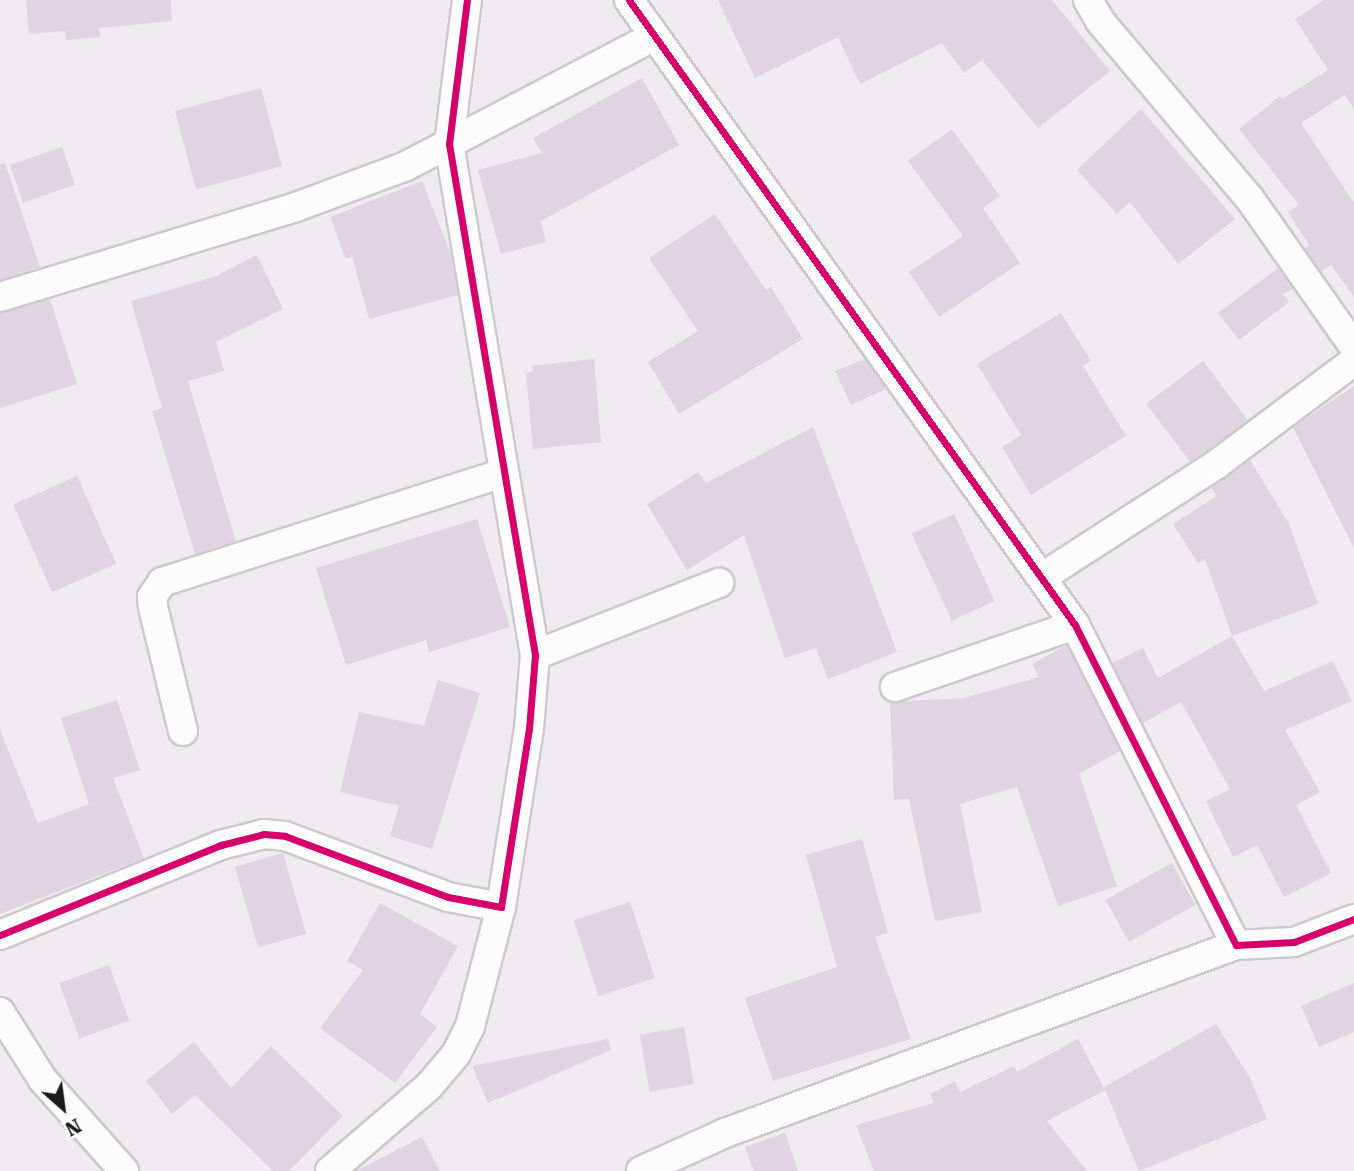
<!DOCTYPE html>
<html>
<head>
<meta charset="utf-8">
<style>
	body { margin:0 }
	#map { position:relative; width:1354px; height:1171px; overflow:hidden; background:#efebf0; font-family:"Roboto Serif",serif }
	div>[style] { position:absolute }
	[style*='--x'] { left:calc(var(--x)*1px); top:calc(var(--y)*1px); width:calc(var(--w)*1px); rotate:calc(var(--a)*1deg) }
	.building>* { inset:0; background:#e0d3e2; transform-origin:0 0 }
	.roads { filter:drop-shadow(2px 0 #cdc9cd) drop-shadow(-2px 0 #cdc9cd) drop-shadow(0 2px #cdc9cd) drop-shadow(0 -2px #cdc9cd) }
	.minor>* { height:28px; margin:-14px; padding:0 14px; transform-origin:14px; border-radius:14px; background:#fdfcfd }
	.cycleway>* { height:7px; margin:-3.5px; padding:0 3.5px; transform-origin:3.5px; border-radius:3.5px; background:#d6006c }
	span { translate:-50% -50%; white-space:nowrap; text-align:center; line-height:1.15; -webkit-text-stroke:5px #fff; paint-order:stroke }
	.north { position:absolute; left:28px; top:1073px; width:70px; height:70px; -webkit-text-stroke:5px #fff; paint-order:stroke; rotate:152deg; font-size:19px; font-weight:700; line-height:28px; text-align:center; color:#1c1a1c }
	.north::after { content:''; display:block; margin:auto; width:24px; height:32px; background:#1c1a1c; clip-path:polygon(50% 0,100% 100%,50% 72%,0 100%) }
</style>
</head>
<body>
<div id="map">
	<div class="building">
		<div style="clip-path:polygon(26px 0,171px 0,172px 21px,99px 28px,100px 37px,66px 40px,65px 31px,29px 34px)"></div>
		<div style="clip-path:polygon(718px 0,1052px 0,1110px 71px,1038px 128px,982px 60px,964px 73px,942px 43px,860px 84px,838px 37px,755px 78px)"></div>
		<div style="clip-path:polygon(1324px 0,1354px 0,1354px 109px,1345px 95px,1301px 123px,1354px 203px,1354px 297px,1331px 265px,1321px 271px,1305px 248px,1309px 245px,1288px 212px,1299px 205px,1239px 129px,1280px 96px,1282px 99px,1328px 70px,1295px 19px)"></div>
		<div style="clip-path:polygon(642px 78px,679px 145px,541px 221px,546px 242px,501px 254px,478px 170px,542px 153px,533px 138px)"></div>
		<div style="left:261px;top:88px;width:81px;height:89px;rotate:75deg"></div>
		<div style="clip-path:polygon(1141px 109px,1235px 219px,1178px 264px,1130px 202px,1117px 214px,1077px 170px)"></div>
		<div style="clip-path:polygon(952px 129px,1000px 196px,983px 208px,1020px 263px,939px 317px,909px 272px,963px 236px,908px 161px)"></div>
		<div style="left:62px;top:147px;width:40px;height:55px;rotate:71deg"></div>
		<div style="clip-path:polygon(5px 163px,40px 267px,0 280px,0 164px)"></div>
		<div style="clip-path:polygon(422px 181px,450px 252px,458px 295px,369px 319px,352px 256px,346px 259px,330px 217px)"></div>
		<div style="clip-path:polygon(715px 214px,766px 290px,771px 287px,803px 339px,679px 414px,648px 362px,698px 331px,649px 258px)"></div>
		<div style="clip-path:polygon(257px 255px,283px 309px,216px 342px,224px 371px,188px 381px,236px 541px,195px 554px,152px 411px,162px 408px,131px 301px,214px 277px)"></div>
		<div style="clip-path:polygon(1278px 268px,1293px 289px,1283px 294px,1289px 302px,1239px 340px,1218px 313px)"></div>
		<div style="clip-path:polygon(50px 299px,77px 384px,0 408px,0 313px)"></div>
		<div style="clip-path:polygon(1061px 313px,1091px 361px,1083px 366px,1126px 436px,1031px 495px,1002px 447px,1021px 435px,977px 364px)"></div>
		<div style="clip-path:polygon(594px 359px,601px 442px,533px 449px,526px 373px,533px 371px,531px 366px)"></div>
		<div style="clip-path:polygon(865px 359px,886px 389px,851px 405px,835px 371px)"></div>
		<div style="left:1203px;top:361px;width:74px;height:71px;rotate:53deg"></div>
		<div style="clip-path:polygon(1354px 386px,1354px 548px,1293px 427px)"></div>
		<div style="clip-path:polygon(813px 427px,897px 652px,828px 679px,816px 648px,785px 658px,744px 535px,687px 570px,647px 504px,698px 472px,706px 483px)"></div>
		<div style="clip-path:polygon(1250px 460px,1289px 524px,1318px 604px,1232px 636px,1205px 559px,1198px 563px,1173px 524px,1217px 496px,1211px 488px)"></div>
		<div style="left:77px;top:476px;width:96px;height:70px;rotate:66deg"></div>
		<div style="left:954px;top:514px;width:96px;height:47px;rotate:65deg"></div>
		<div style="clip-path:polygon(477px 519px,510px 627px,429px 652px,426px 640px,346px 665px,316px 568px)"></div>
		<div style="clip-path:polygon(1232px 636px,1264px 691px,1333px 661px,1352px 701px,1285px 730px,1320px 792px,1296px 805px,1331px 873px,1284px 897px,1257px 845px,1233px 857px,1206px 801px,1230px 789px,1181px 702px,1143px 723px,1113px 663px,1143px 648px,1158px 678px)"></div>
		<div style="clip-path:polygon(1067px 645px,1120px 751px,1079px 774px,1117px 886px,1058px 906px,1017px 787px,960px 804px,982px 912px,935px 921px,909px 799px,894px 800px,890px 702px,964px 698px,1039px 677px,1032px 664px)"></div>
		<div style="clip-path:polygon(438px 680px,480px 693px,432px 849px,390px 836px,399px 806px,340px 792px,359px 712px,424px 726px)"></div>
		<div style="clip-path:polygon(117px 700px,140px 770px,113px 778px,144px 858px,0 914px,0 730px,38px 823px,89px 804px,61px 718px)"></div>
		<div style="clip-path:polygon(862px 839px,888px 933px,875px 937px,911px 1039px,773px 1081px,745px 998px,837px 967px,806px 855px)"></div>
		<div style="left:283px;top:853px;width:84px;height:50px;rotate:74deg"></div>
		<div style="left:1172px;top:863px;width:48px;height:76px;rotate:61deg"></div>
		<div style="left:630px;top:902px;width:80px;height:59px;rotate:72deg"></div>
		<div style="clip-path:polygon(380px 903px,458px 946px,420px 1014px,437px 1027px,395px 1083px,320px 1028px,363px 970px,347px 961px)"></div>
		<div style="left:109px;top:965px;width:59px;height:53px;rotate:70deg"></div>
		<div style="clip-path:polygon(1354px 983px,1354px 1032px,1319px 1047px,1301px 1006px)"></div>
		<div style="clip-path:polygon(1216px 1024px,1250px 1078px,1267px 1119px,1139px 1171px,1104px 1087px)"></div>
		<div style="left:684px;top:1027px;width:58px;height:45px;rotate:80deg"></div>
		<div style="clip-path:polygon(608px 1039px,611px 1050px,488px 1103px,472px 1066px)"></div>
		<div style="clip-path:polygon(1078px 1039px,1105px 1090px,1047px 1121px,1087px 1171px,874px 1171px,856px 1125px,934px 1103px,930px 1094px,955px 1081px,960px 1092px,1014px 1066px,1017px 1072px)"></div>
		<div style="clip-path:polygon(194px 1042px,231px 1088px,271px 1046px,343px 1116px,289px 1171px,273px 1171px,195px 1095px,172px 1114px,146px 1081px)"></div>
		<div style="clip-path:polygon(785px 1133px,798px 1171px,754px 1171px,745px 1147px)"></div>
		<div style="clip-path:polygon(422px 1137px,440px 1171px,356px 1171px)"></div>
	</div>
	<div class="roads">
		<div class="minor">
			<div style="--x:629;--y:0;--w:768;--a:54.49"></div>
			<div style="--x:1075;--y:625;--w:358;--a:63.3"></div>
			<div style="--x:1236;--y:945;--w:58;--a:-3"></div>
			<div style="--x:1294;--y:942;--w:64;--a:-21"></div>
			<div style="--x:1088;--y:0;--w:24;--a:60"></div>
			<div style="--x:1100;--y:21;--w:233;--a:49.9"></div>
			<div style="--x:1250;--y:199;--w:181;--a:54.9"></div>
			<div style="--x:0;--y:297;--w:309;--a:-16.9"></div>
			<div style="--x:296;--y:207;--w:117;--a:-20.4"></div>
			<div style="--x:406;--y:166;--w:279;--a:-27.6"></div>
			<div style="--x:1044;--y:576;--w:206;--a:-32.9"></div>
			<div style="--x:1217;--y:464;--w:171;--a:-36.9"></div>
			<div style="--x:535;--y:655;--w:198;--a:-21.4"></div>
			<div style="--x:895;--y:687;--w:190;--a:-19"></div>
			<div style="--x:183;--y:731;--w:128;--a:-103.6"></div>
			<div style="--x:153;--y:607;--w:10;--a:-96"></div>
			<div style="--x:152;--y:597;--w:18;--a:-56"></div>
			<div style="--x:162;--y:582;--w:356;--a:-17.7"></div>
			<div style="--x:0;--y:935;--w:239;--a:-22.2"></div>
			<div style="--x:221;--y:845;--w:44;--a:-14.3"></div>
			<div style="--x:264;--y:834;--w:21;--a:5"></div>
			<div style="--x:285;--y:836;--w:174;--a:20.5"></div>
			<div style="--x:448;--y:897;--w:54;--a:10.7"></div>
			<div style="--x:501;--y:907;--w:180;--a:-81.1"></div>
			<div style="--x:529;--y:729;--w:74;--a:-85.4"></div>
			<div style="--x:535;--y:655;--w:518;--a:-99.55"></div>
			<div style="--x:449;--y:144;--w:145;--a:-82.9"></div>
			<div style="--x:0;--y:1012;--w:80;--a:57.7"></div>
			<div style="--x:43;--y:1080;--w:122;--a:48.3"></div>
			<div style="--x:330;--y:1171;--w:130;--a:-40.6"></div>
			<div style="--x:429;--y:1086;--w:42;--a:-49.8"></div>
			<div style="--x:456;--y:1054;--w:31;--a:-63"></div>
			<div style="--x:470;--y:1026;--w:123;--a:-75.4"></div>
			<div style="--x:641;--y:1171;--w:92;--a:-24.3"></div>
			<div style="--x:725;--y:1133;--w:544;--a:-20.2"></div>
		</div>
	</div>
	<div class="cycleway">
		<div style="--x:629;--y:0;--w:768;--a:54.49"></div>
		<div style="--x:1075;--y:625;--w:358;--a:63.3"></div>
		<div style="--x:1236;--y:945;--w:58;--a:-3"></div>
		<div style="--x:1294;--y:942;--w:64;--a:-21"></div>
		<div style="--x:0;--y:935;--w:239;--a:-22.2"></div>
		<div style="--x:221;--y:845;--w:44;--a:-14.3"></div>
		<div style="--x:264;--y:834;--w:21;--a:5"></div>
		<div style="--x:285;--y:836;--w:174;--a:20.5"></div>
		<div style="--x:448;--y:897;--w:54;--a:10.7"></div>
		<div style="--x:501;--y:907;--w:180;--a:-81.1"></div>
		<div style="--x:529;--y:729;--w:74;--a:-85.4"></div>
		<div style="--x:535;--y:655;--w:518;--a:-99.55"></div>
		<div style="--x:449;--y:144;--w:145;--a:-82.9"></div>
	</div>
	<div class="north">N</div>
</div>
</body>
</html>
